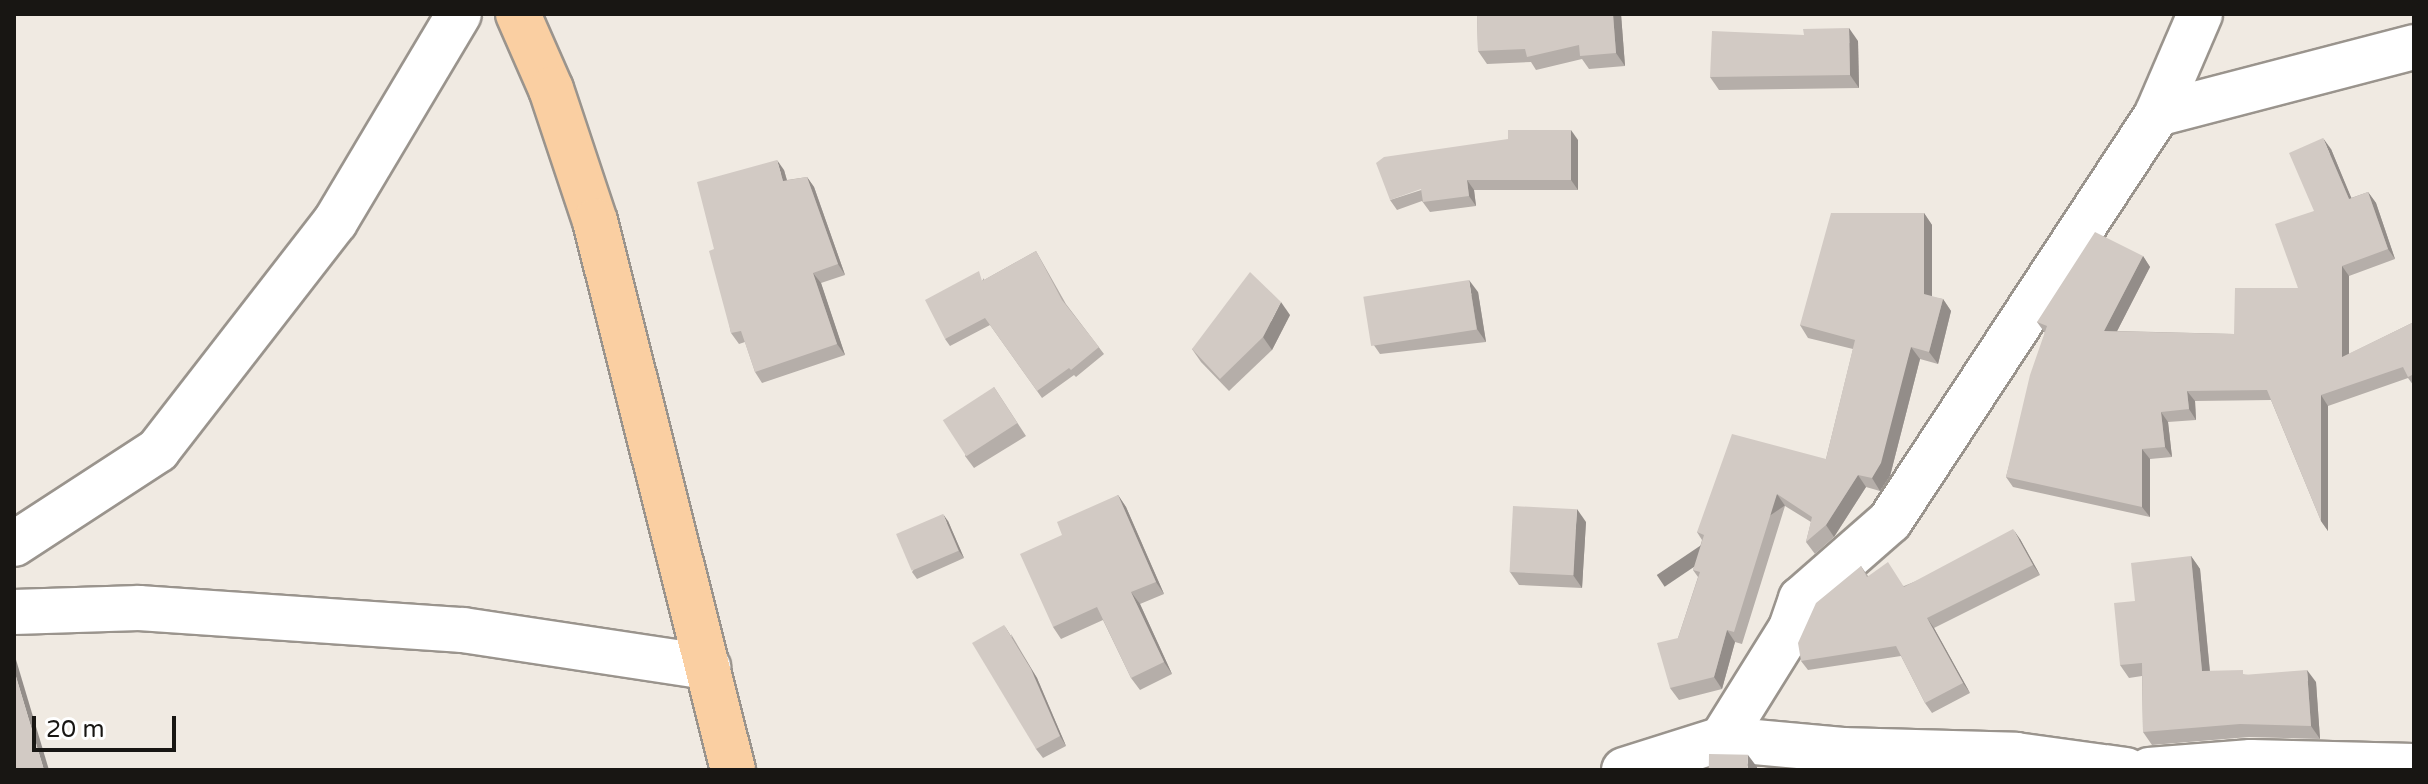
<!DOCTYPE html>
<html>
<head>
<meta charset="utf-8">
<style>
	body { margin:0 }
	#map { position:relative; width:2428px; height:784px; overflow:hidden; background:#f0eae2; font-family:"Varela Round",sans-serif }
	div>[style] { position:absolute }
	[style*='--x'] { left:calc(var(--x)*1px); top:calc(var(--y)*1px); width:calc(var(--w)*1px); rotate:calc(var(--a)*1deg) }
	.roads { filter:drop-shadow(2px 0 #9a948d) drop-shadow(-2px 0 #9a948d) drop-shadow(0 2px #9a948d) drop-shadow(0 -2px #9a948d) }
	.minor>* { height:44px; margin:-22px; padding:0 22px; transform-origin:22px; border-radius:22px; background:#fff }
	.major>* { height:44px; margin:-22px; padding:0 22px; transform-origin:22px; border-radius:22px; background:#facfa2 }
	.wall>* { inset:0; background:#b5aea9 }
	.shaded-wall>* { inset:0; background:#938d89; transform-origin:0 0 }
	.building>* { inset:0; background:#d2cac4; transform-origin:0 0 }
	span { translate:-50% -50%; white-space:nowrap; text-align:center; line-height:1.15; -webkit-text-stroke:7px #fff; paint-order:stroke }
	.frame { position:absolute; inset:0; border:16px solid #181613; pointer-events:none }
	.scale { position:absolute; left:32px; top:716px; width:144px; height:36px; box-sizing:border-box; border:4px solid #181613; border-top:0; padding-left:10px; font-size:24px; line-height:28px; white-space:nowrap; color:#181613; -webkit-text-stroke:6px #fff; paint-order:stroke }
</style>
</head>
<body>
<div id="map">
	<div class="roads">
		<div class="minor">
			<div style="--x:2157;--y:114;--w:266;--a:-14.6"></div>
			<div style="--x:14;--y:544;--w:172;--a:-33.1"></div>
			<div style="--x:158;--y:450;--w:289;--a:-52.2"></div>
			<div style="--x:335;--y:222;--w:242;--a:-59.2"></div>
			<div style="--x:14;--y:612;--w:125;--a:-1.8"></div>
			<div style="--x:139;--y:608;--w:325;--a:3.9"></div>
			<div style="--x:463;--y:630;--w:248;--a:8.6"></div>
			<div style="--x:1722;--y:739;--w:121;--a:5.2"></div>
			<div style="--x:1842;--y:750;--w:174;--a:1.6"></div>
			<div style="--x:2016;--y:755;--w:111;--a:7.8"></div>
			<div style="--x:1624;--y:770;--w:103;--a:-17.6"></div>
			<div style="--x:1722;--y:739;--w:131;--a:-58.1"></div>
			<div style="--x:1791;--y:628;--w:31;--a:-71"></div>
			<div style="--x:1801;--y:599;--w:118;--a:-41.2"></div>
			<div style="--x:1890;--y:521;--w:487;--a:-56.7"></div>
			<div style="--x:2157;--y:114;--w:109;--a:-66.7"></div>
			<div style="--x:2149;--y:770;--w:102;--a:-4.5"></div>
			<div style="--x:2251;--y:762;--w:163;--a:1.4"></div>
		</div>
		<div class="major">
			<div style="--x:518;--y:14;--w:82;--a:66.3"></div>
			<div style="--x:551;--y:89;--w:139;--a:71.6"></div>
			<div style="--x:595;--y:221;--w:566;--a:75.89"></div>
		</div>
	</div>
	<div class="wall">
		<div style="clip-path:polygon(1477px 14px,1621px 14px,1625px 66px,1589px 69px,1582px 59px,1536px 70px,1531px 62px,1487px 64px,1478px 51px)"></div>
		<div style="clip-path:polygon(1858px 41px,1859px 88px,1719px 90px,1710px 77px)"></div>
		<div style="clip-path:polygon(1578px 140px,1578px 190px,1474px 190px,1476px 206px,1430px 212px,1422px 201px,1397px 210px,1390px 200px)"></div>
		<div style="clip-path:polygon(2331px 149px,2351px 198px,2368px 192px,2376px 203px,2395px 259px,2349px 276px,2349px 354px,2414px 322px,2414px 386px,2408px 378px,2328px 406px,2328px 531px,2321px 521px,2271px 400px,2195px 401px,2196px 420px,2168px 422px,2172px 457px,2150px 459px,2150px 517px,2013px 487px,2006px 477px,2045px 333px,2037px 322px,2143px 256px,2150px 267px,2117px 331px,2234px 334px,2298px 288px,2314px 211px)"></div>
		<div style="clip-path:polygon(784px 170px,787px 180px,807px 177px,814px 187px,845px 275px,821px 283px,845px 355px,762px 383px,755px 372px,745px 342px,739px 344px,731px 333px,714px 249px)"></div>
		<div style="clip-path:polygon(1924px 213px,1932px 225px,1932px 297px,1943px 299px,1951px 311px,1938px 364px,1920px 359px,1890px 476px,1880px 491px,1866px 487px,1834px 537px,1815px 554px,1806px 542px,1811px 522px,1785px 506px,1742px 644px,1735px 642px,1722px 689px,1679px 700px,1670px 688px,1678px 638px,1698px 577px,1693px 570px,1702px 540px,1697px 532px,1826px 459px,1853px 349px,1808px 338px,1800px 325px)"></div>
		<div style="clip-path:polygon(1036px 251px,1066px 304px,1104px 354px,1076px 377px,1074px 375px,1042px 398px,990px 325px,950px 346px,945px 339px,984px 278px,984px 280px)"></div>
		<div style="clip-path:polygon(1478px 292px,1486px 342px,1380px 354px,1371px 341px)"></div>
		<div style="clip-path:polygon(1290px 315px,1272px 350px,1229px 391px,1201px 362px,1192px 349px)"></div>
		<div style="clip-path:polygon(994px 387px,1026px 436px,974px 468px,965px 456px)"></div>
		<div style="clip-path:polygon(1118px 495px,1126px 507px,1164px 594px,1140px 604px,1172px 674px,1140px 690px,1131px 678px,1103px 620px,1061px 639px,1053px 627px,1062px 535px)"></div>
		<div style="clip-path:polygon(948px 521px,964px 558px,917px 579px,912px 572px)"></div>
		<div style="clip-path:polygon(1586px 522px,1582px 588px,1519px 585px,1510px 572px)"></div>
		<div style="clip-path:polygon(2020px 539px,2040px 575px,1934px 628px,1970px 693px,1932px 713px,1925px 703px,1901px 656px,1808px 670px,1801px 661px,1861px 566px,1868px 576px,1904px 586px)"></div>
		<div style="clip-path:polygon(2191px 556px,2200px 569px,2210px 671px,2316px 682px,2320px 739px,2249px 737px,2152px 745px,2143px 732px,2142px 676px,2129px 678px,2120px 665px,2135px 601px)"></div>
		<div style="clip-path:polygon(1011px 634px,1037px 678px,1066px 746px,1043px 758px,1036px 749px)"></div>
	</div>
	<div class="shaded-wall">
		<div style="clip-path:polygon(1613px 14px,1621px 14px,1625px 66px,1616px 53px)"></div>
		<div style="clip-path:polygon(1849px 28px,1858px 41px,1859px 88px,1850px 75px)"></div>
		<div style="clip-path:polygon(1571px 130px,1578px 140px,1578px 190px,1571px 180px)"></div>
		<div style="clip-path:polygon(2323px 138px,2331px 149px,2356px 209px,2349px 199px)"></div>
		<div style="clip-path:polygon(777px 160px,784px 170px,790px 192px,783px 181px)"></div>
		<div style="clip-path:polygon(807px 177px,814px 187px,845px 275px,838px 264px)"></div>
		<div style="clip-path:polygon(1467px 180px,1474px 190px,1476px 206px,1469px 196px)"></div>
		<div style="clip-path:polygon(2368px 192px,2376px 203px,2395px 259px,2388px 249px)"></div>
		<div style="clip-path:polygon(1924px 213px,1932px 225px,1932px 307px,1924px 294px)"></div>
		<div style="clip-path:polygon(2143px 256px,2150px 267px,2112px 341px,2104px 331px)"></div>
		<div style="clip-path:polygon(2342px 266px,2349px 276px,2349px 368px,2342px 357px)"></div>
		<div style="clip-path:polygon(813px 273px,821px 283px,845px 355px,837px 344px)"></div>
		<div style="clip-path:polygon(1469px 280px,1478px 292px,1486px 342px,1477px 329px)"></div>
		<div style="clip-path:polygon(1943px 299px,1951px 311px,1938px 364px,1929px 352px)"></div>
		<div style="clip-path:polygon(1281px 302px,1290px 315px,1272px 350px,1263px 337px)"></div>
		<div style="clip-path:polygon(1911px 347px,1920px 359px,1890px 476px,1880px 491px,1872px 478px)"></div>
		<div style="clip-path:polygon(2187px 391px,2195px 401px,2196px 420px,2189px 409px)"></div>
		<div style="clip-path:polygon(2321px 395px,2328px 406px,2328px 531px,2321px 521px)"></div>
		<div style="clip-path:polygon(2161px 412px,2168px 422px,2172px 457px,2165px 447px)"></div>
		<div style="clip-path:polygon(2142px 449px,2150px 459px,2150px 517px,2142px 507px)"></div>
		<div style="clip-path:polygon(1858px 475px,1866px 487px,1834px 537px,1826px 525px)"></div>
		<div style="left:1777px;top:494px;width:14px;height:145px;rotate:56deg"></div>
		<div style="clip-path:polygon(1118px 495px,1126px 507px,1164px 594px,1156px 582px)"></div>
		<div style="clip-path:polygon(1577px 509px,1586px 522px,1582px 588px,1573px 575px)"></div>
		<div style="clip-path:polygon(943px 514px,948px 521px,964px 558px,959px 551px)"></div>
		<div style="clip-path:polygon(2013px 529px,2020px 539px,2040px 575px,2033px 565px)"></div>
		<div style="clip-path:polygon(2191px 556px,2200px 569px,2211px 684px,2202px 671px)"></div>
		<div style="clip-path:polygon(1131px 592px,1140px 604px,1172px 674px,1164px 662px)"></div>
		<div style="clip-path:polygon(1927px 618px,1934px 628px,1970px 693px,1963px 683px)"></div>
		<div style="clip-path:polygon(1004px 625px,1037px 678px,1066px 746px,1060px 736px)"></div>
		<div style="clip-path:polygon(1727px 630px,1735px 642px,1722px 689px,1714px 677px)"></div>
		<div style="clip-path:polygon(14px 653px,49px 770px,44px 770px,14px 670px)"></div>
		<div style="clip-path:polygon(2307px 670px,2316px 682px,2320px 739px,2311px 726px)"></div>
		<div style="clip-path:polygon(1748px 755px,1757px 767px,1757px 770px,1748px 770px)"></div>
	</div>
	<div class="building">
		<div style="clip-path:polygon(1477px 14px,1613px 14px,1616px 53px,1580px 56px,1579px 45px,1527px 57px,1525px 49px,1478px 51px)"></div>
		<div style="clip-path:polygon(1849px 28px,1850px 75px,1710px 77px,1712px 31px,1804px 35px,1803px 29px)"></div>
		<div style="clip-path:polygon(1508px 130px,1571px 130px,1571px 180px,1467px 180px,1469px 196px,1423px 202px,1421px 189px,1390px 200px,1376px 163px,1384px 157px,1508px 139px)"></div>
		<div style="clip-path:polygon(2323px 138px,2349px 199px,2368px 192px,2388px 249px,2342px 266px,2342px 357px,2414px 322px,2414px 374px,2408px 377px,2403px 367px,2321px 395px,2321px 521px,2267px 390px,2187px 391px,2189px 409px,2161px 412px,2165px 447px,2142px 449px,2142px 507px,2006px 477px,2030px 375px,2047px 326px,2037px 322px,2095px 232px,2143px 256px,2104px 331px,2234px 334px,2235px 288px,2298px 288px,2275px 224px,2314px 211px,2289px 153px)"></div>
		<div style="clip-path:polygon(777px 160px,783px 181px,807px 177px,838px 264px,813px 273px,837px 344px,755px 372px,741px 331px,731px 333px,709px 251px,714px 249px,697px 182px)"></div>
		<div style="clip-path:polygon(1831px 213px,1924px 213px,1924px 294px,1943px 299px,1929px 352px,1911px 347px,1881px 463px,1872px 478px,1858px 475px,1826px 525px,1806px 542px,1812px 517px,1777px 494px,1734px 632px,1727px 630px,1714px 677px,1670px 688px,1657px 643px,1678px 638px,1700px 572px,1693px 570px,1704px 535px,1697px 532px,1732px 434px,1826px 459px,1855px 340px,1800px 325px)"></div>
		<div style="clip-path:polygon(1036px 251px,1062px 300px,1099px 347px,1071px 370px,1069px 368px,1037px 391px,985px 318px,945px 339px,925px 300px,979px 271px,982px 281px)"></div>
		<div style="clip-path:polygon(1250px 272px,1281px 302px,1263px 337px,1220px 379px,1192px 349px)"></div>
		<div style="left:1469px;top:280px;width:50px;height:107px;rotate:81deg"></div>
		<div style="left:994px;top:387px;width:43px;height:61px;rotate:57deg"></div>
		<div style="clip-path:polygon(1118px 495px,1156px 582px,1131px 592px,1164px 662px,1131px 678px,1097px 607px,1053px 627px,1020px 554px,1062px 535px,1057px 522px)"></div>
		<div style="left:1513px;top:506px;width:64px;height:66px;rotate:3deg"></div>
		<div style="left:943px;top:514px;width:40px;height:51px;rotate:67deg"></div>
		<div style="clip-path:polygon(2013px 529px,2033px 565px,1927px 618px,1963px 683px,1925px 703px,1896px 646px,1801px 661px,1798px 643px,1816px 603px,1861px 566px,1867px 577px,1888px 562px,1904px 587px)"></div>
		<div style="clip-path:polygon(2191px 556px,2202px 671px,2243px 670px,2243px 675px,2307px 670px,2311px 726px,2240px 724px,2143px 732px,2142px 663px,2120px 665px,2114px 603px,2135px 601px,2131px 563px)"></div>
		<div style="clip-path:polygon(1004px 625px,1031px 669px,1060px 736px,1036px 749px,972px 643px)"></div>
		<div style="clip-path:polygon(14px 670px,44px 770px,14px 770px)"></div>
		<div style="left:1709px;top:754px;width:39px;height:16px;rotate:1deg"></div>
	</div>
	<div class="frame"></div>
	<div class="scale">20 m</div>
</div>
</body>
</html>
